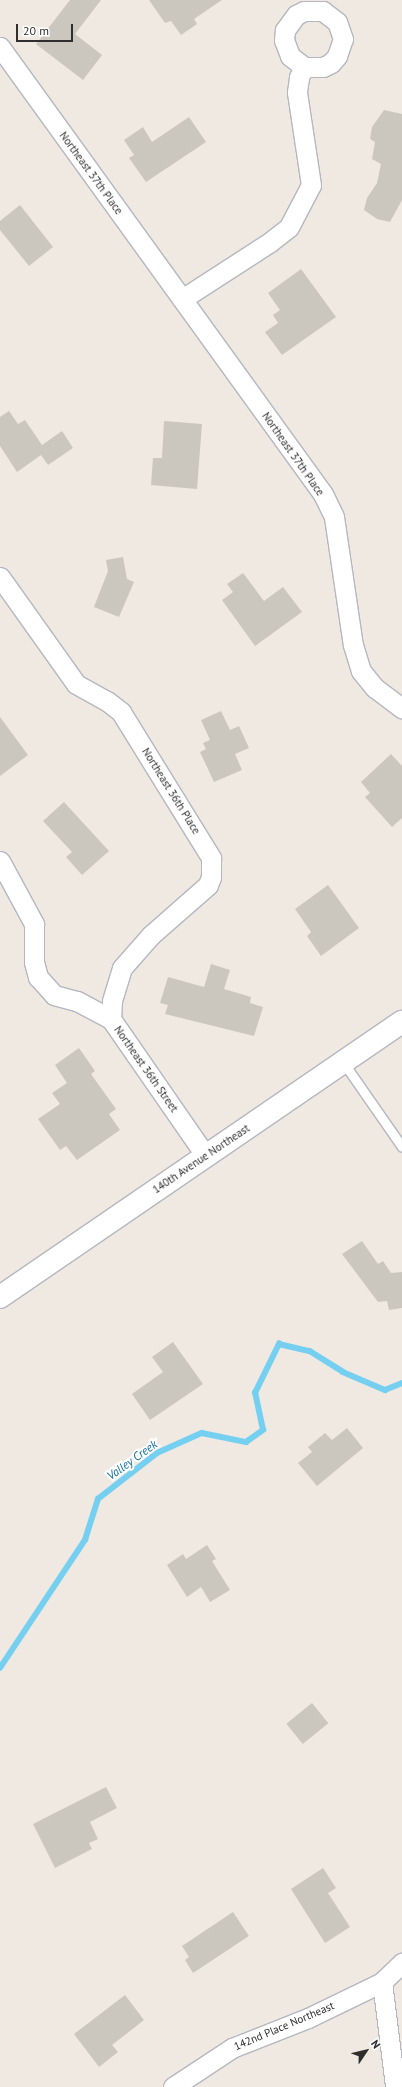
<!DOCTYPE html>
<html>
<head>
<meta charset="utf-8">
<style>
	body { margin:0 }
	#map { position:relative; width:402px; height:2087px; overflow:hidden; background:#efe9e1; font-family:"PT Sans",sans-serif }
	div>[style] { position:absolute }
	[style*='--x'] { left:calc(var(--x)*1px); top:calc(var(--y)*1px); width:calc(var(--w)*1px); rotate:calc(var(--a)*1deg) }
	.stream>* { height:5.5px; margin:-2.75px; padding:0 2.75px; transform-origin:2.75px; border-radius:2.75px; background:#75cff0 }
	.building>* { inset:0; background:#cbc7bf; transform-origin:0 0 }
	.roads { filter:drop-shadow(1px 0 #b4b7c1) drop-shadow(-1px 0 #b4b7c1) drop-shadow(0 1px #b4b7c1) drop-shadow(0 -1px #b4b7c1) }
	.lane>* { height:9px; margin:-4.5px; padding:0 4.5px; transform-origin:4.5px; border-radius:4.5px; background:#fff }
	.street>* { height:19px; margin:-9.5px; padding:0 9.5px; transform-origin:9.5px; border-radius:9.5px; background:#fff }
	.secondary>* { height:22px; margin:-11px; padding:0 11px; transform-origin:11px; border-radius:11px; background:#fff }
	span { translate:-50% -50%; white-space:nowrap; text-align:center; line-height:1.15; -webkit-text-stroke:4px #fff; paint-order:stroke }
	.street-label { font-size:11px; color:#2e2e2e }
	.water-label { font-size:12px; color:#0d6fa3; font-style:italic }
	.north { position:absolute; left:346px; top:2031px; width:40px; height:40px; -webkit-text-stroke:3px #fff; paint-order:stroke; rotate:55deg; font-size:11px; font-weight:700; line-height:16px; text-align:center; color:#2e2e2e }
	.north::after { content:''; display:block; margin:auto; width:14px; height:18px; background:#2e2e2e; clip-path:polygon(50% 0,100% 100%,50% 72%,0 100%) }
	.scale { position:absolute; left:16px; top:24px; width:57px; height:18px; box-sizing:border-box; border:2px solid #2e2e2e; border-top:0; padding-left:5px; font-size:12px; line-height:14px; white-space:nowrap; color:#2e2e2e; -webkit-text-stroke:3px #fff; paint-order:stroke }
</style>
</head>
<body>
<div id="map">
	<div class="stream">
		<div style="--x:0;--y:1668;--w:154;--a:-56.4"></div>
		<div style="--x:85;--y:1540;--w:43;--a:-72.4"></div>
		<div style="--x:98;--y:1499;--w:75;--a:-37.9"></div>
		<div style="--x:157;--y:1453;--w:49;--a:-24"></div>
		<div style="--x:202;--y:1433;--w:45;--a:11.6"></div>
		<div style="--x:246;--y:1442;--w:21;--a:-35"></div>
		<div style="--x:263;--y:1430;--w:38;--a:-102"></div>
		<div style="--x:255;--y:1393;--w:55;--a:-63.9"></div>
		<div style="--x:279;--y:1344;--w:32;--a:13"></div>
		<div style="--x:310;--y:1351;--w:39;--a:32"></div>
		<div style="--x:343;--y:1372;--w:46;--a:23.2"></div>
		<div style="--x:385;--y:1390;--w:18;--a:-22"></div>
	</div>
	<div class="building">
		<div style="clip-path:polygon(70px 0,101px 0,75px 34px,102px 55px,83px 80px,36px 44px)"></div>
		<div style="clip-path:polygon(149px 0,222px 0,194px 19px,197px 24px,181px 35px,171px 21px,165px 23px)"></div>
		<div style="clip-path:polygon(384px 110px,402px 114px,402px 200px,390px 222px,377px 219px,364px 210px,367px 198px,377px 183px,381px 164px,372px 159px,375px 142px,370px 139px,372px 127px)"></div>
		<div style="clip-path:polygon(189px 117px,206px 142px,146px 182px,129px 158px,134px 155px,124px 140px,143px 127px,152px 142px)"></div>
		<div style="clip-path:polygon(20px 205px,53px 247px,29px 266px,0 230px,0 221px)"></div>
		<div style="clip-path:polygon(301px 269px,336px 317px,282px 355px,265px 332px,278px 323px,273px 315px,280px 310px,268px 293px)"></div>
		<div style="clip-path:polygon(9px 411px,18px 424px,25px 420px,42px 445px,62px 431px,73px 448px,48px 465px,41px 455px,17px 472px,0 446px,0 417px)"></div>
		<div style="clip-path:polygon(164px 421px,202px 424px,197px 489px,151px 485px,153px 458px,162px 458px)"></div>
		<div style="clip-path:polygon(123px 557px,127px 579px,134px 582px,119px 617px,94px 607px,108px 571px,106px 560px)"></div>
		<div style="clip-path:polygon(243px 573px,264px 601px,283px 587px,302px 612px,255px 646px,222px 600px,233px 592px,227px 584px)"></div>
		<div style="clip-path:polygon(221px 711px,230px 730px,239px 726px,249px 748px,235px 754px,242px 770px,214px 782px,200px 752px,206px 749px,203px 743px,210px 740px,201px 720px)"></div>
		<div style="clip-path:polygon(0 717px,28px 755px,0 776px)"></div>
		<div style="clip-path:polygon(391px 754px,402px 766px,402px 818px,392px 827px,365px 797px,370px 793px,361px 782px)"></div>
		<div style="clip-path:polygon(64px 802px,109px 851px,82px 875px,66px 857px,72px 852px,43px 821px)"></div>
		<div style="clip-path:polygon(328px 885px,359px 928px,321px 956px,307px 936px,311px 932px,295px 909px)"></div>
		<div style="clip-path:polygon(211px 964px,230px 970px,224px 989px,251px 997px,250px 1003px,263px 1007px,254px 1036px,165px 1014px,168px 1005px,160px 1003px,168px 977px,204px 987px)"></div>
		<div style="clip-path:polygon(79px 1048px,95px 1071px,91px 1074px,116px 1109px,109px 1114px,120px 1130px,77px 1160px,66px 1146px,60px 1150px,38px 1119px,60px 1104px,52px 1093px,67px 1083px,55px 1065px)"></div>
		<div style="clip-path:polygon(362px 1241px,378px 1264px,383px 1261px,391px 1273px,402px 1272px,402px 1308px,389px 1310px,387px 1301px,378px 1302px,342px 1254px)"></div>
		<div style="clip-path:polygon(173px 1342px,203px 1384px,150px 1420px,132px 1394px,163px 1372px,152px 1357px)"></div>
		<div style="clip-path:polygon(347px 1428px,363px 1448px,317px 1486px,298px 1463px,312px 1452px,308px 1447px,325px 1433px,332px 1440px)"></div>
		<div style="clip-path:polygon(207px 1545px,216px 1559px,212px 1561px,230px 1590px,210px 1602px,201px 1587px,187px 1597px,167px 1565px,183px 1554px,186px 1559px)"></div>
		<div style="left:312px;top:1703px;width:26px;height:33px;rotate:51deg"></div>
		<div style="clip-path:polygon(106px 1787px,117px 1808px,90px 1822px,98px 1839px,89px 1843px,92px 1849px,55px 1868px,33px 1824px)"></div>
		<div style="clip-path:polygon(323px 1868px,336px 1888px,328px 1893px,350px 1927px,325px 1943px,291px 1889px)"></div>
		<div style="clip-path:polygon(233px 1912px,249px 1936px,193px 1973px,185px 1960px,189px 1957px,182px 1946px)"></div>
		<div style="clip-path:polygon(125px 1995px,144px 2020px,112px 2045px,118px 2052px,99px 2067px,74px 2034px)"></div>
	</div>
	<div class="roads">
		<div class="lane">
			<div style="--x:343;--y:1062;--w:103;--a:55.2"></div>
		</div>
		<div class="street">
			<div style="--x:0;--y:47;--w:551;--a:54.15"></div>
			<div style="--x:323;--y:494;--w:25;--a:64"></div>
			<div style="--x:334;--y:517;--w:129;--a:81.6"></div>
			<div style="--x:353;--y:645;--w:27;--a:73"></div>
			<div style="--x:361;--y:671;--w:22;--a:51"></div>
			<div style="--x:375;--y:688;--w:34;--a:37"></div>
			<div style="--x:182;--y:299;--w:105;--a:-32.9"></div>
			<div style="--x:270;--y:242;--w:24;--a:-38"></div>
			<div style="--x:289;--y:227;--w:47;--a:-62.4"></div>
			<div style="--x:311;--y:185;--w:94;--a:-98.6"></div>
			<div style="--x:297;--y:92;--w:15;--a:-82"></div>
			<div style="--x:299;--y:77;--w:11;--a:-63"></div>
			<div style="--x:304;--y:67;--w:19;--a:0"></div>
			<div style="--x:323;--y:67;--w:9;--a:-27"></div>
			<div style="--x:331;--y:63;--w:9;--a:-49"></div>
			<div style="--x:337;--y:56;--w:18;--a:-71"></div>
			<div style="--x:343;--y:39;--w:18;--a:-109"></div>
			<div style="--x:337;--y:22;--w:18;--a:-142"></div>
			<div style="--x:323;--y:11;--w:19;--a:180"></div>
			<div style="--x:304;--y:11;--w:9;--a:153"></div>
			<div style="--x:296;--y:15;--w:19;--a:126"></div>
			<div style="--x:285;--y:30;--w:10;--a:96"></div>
			<div style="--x:284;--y:40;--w:17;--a:69"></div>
			<div style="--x:290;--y:56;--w:18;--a:38"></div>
			<div style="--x:0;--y:577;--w:131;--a:54.6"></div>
			<div style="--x:76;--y:684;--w:35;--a:29"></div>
			<div style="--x:107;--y:701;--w:18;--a:38"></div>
			<div style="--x:121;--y:712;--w:172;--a:58.3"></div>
			<div style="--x:211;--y:858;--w:19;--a:90"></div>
			<div style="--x:211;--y:877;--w:9;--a:111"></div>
			<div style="--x:208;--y:885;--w:76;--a:138.7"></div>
			<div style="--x:151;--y:935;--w:44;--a:131.3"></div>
			<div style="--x:122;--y:968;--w:34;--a:107"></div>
			<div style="--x:112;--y:1001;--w:18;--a:93"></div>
			<div style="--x:0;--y:861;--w:72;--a:61.6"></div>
			<div style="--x:34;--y:924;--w:38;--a:90"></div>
			<div style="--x:34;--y:962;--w:16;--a:75"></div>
			<div style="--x:38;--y:977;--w:24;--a:48"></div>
			<div style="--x:54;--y:995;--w:24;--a:15"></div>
			<div style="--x:77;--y:1001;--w:38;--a:28"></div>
			<div style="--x:111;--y:1019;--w:167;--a:55.3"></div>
			<div style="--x:382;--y:1982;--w:106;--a:82.9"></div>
			<div style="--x:173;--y:2087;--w:71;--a:-33.5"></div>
			<div style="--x:232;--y:2048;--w:82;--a:-21.5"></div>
			<div style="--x:308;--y:2018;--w:82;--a:-25.9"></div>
			<div style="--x:382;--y:1982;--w:28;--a:-44"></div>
		</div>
		<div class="secondary">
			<div style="--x:0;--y:1297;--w:487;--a:-34.4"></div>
		</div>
	</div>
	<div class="street-label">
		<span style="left:91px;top:173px;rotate:54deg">Northeast 37th Place</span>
		<span style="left:293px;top:454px;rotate:55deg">Northeast 37th Place</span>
		<span style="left:171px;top:791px;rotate:58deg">Northeast 36th Place</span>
		<span style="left:146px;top:1069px;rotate:55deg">Northeast 36th Street</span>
		<span style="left:201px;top:1159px;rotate:-34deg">140th Avenue Northeast</span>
		<span style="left:284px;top:2026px;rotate:-23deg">142nd Place Northeast</span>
	</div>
	<div class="water-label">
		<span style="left:132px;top:1460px;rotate:-36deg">Valley Creek</span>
	</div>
	<div class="north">N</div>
	<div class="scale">20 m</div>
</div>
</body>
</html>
